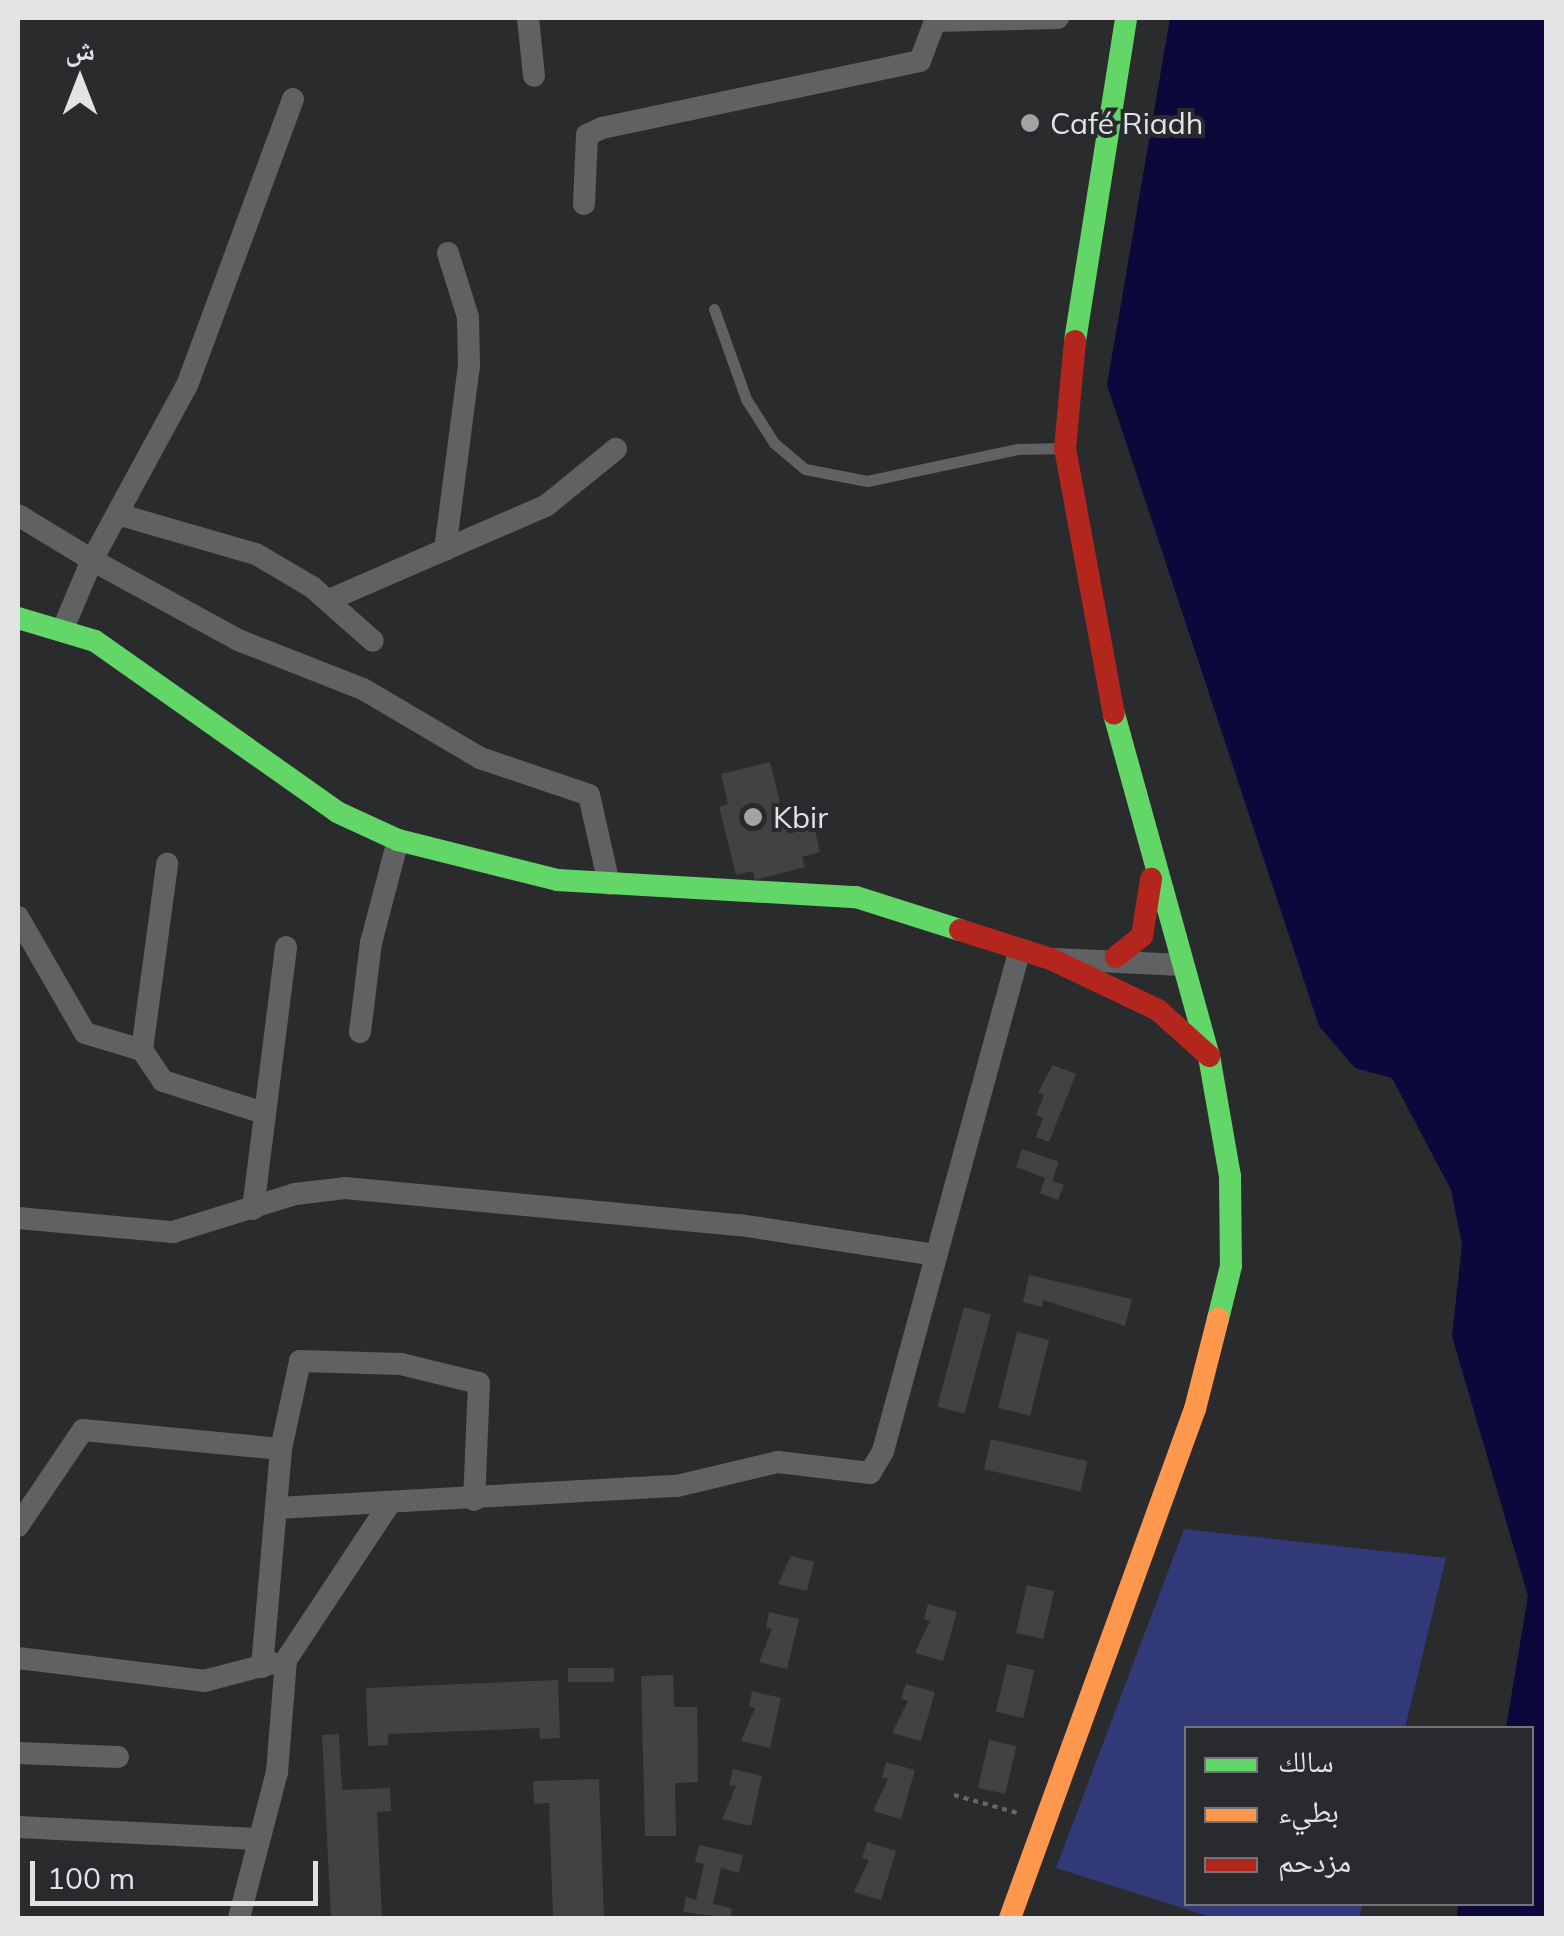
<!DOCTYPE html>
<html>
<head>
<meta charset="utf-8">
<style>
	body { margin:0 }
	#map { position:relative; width:1564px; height:1936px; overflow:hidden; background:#2a2b2d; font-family:Mulish,"Noto Naskh Arabic",sans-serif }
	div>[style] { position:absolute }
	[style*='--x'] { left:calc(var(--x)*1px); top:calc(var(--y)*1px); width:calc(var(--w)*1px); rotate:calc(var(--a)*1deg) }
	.green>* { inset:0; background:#313978 }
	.water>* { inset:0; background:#0c083b }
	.building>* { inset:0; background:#424243; transform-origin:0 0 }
	.path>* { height:4px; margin-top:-2px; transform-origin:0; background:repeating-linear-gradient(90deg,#666769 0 5px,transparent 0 10px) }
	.lane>* { height:11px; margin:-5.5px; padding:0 5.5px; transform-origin:5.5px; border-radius:5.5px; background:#606162 }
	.street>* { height:22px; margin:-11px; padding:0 11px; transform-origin:11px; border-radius:11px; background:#606162 }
	.fast>* { height:22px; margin:-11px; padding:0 11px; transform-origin:11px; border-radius:11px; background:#63d668 }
	.slow>* { height:22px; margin:-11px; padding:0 11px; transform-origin:11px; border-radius:11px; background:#ff974d }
	.jam>* { height:22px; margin:-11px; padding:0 11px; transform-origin:11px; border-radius:11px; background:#b3261e }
	.dots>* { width:28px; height:28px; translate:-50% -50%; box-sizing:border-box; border:5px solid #292a2e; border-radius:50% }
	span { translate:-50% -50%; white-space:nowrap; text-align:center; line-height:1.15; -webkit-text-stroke:8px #292a2e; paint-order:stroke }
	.poi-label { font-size:30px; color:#e3e3e6 }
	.left { translate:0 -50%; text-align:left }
	.frame { position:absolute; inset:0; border:20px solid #e3e3e6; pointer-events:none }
	.legend { position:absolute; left:1184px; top:1726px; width:350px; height:180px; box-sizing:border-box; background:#292a2e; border:2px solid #737478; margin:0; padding:12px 18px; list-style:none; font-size:30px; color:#e3e3e6 }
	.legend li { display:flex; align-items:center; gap:20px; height:50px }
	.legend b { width:50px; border:2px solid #737478 }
	.north { position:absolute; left:30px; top:30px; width:100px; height:100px; -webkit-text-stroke:8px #292a2e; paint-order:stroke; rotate:0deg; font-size:28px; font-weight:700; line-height:40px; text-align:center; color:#e3e3e6 }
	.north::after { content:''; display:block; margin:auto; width:35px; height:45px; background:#e3e3e6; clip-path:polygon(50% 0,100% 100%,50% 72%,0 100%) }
	.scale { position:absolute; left:30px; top:1861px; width:288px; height:45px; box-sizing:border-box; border:5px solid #e3e3e6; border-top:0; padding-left:12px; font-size:30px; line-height:35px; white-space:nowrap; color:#e3e3e6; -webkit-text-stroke:8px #292a2e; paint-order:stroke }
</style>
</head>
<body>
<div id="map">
	<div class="green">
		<div style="clip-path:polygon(1184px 1529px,1446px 1558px,1405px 1728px,1186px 1728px,1186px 1904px,1363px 1904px,1359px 1918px,1214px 1918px,1056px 1868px)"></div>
	</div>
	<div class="water">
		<div style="clip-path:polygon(1170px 18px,1546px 18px,1546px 1918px,1457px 1918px,1458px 1904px,1532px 1904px,1532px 1728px,1506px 1728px,1528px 1596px,1452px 1336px,1462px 1245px,1451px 1190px,1392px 1078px,1355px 1068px,1319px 1026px,1107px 385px)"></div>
	</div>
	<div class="building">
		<div style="clip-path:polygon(770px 762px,788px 834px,814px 827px,820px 852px,802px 857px,805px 867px,755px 880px,753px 871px,736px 875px,719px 807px,728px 804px,721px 774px)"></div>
		<div style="clip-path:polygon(1053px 1065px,1076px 1074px,1049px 1142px,1036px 1137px,1043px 1118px,1036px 1115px,1044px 1095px,1038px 1092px)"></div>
		<div style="clip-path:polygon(1022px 1149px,1059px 1162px,1052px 1181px,1064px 1185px,1058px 1200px,1040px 1193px,1045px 1178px,1016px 1167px)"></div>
		<div style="clip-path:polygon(1029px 1275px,1132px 1299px,1125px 1326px,1043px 1300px,1042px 1307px,1023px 1302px)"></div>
		<div style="left:964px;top:1307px;width:28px;height:103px;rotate:15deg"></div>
		<div style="left:1017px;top:1332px;width:33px;height:78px;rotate:14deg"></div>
		<div style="left:991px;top:1439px;width:99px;height:31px;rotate:13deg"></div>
		<div style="clip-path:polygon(791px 1556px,814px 1562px,807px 1591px,778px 1584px)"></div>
		<div style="left:1027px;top:1585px;width:28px;height:49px;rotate:13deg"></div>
		<div style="clip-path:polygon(928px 1604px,957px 1612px,943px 1661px,915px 1653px,930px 1621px,924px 1619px)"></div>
		<div style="clip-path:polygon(769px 1612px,799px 1619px,787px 1669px,759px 1662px,772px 1629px,766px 1628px)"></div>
		<div style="left:1007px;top:1664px;width:28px;height:49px;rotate:13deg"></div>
		<div style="left:614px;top:1668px;width:14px;height:46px;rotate:90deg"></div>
		<div style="clip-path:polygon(673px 1675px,674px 1707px,697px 1707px,698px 1782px,675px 1783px,676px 1836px,645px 1836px,641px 1676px)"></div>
		<div style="clip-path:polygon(558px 1680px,560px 1738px,540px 1739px,539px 1728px,388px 1734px,388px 1745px,368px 1746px,366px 1688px)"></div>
		<div style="clip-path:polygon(906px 1684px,935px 1692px,921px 1741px,892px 1733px,908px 1701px,901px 1699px)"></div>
		<div style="clip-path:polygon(752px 1691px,781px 1698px,770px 1748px,741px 1741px,755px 1708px,749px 1707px)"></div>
		<div style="clip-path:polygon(339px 1734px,342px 1790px,390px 1788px,391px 1811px,377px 1812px,382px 1918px,331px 1918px,322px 1735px)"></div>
		<div style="left:989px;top:1740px;width:28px;height:49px;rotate:13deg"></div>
		<div style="clip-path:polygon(886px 1762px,915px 1770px,901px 1819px,873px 1811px,888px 1779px,882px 1777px)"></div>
		<div style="clip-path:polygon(733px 1769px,762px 1776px,751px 1826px,722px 1819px,736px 1786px,729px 1785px)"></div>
		<div style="clip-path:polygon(599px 1779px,604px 1918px,553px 1918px,549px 1803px,534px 1804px,533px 1781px)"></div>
		<div style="clip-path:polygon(867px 1842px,896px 1851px,881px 1900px,854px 1892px,869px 1860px,862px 1858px)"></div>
		<div style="clip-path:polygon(699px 1845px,743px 1855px,739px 1873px,721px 1868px,713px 1904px,732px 1908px,730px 1918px,683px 1912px,686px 1897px,696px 1900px,704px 1864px,695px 1862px)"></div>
	</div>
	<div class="path">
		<div style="--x:954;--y:1795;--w:70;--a:15.8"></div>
	</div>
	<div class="lane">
		<div style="--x:714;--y:309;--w:96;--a:70.4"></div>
		<div style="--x:746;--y:399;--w:52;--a:57.5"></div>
		<div style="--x:774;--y:443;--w:40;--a:40"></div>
		<div style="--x:805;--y:469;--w:63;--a:11"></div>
		<div style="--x:867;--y:481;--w:154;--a:-12"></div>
		<div style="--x:1018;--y:449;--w:47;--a:-1.2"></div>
	</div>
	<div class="street">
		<div style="--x:528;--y:18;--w:58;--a:84.1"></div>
		<div style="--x:293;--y:99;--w:305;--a:110.3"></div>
		<div style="--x:187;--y:385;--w:199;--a:118.5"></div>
		<div style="--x:92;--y:560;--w:166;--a:28.7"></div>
		<div style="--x:238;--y:640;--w:134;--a:21.4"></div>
		<div style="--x:363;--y:689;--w:136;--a:30.5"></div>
		<div style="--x:480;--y:758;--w:115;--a:18.7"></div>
		<div style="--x:589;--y:795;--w:91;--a:77.3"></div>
		<div style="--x:584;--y:204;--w:69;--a:-87.5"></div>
		<div style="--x:587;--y:135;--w:17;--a:-25"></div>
		<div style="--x:602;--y:128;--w:325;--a:-11.9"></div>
		<div style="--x:920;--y:61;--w:43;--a:-69.4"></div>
		<div style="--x:935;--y:21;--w:123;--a:-1.4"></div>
		<div style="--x:117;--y:514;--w:145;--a:16.1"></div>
		<div style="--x:256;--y:554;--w:65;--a:30.5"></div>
		<div style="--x:312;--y:587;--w:81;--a:41.5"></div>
		<div style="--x:18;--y:515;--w:87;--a:31.3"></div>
		<div style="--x:92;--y:560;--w:77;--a:112.9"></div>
		<div style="--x:445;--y:550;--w:186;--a:-82.6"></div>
		<div style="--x:469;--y:366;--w:49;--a:-91.2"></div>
		<div style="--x:468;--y:317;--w:67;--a:-107.4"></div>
		<div style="--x:329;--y:600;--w:238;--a:-23.5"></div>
		<div style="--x:547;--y:505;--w:89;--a:-39.1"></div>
		<div style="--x:18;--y:917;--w:134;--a:60"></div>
		<div style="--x:85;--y:1033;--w:59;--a:16.6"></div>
		<div style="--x:142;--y:1050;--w:37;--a:56"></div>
		<div style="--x:163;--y:1081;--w:103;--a:17.6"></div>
		<div style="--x:1056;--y:959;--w:126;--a:2.7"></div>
		<div style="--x:360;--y:1032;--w:90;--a:-83"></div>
		<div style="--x:371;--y:943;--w:106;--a:-75.3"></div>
		<div style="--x:142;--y:1050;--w:188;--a:-82.3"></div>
		<div style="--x:253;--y:1209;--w:264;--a:-82.8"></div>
		<div style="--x:18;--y:1218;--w:156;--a:5.2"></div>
		<div style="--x:173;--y:1232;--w:128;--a:-17.3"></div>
		<div style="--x:295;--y:1194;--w:50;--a:-6.8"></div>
		<div style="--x:345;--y:1188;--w:397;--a:5.4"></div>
		<div style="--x:740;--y:1225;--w:197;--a:8.7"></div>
		<div style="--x:278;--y:1508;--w:400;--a:-3.2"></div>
		<div style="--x:677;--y:1486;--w:104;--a:-13.4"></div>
		<div style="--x:778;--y:1462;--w:93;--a:6.8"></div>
		<div style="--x:870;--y:1473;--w:26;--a:-59"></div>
		<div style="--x:883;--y:1451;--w:520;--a:-74.74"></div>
		<div style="--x:18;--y:1526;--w:116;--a:-55.9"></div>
		<div style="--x:83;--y:1430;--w:199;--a:5.5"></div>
		<div style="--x:18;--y:1658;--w:187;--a:7"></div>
		<div style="--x:204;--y:1681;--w:71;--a:-14.6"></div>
		<div style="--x:262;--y:1667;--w:219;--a:-85"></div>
		<div style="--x:281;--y:1449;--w:90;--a:-77.8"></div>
		<div style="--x:300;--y:1361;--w:101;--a:1.7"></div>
		<div style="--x:401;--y:1364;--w:80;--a:13.7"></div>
		<div style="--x:479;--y:1383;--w:117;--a:92.4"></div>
		<div style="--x:18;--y:1753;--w:100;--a:2.3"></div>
		<div style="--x:18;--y:1827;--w:241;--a:2.9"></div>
		<div style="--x:239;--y:1918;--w:151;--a:-75.4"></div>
		<div style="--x:277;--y:1772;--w:112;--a:-85.4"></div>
		<div style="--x:286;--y:1660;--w:185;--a:-56.5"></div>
	</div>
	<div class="fast">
		<div style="--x:1075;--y:341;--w:327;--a:-81"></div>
		<div style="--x:18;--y:618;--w:80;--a:16.6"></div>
		<div style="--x:95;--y:641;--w:296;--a:35.2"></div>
		<div style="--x:337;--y:812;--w:67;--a:24.7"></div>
		<div style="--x:398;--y:840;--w:164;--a:14.1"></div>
		<div style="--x:557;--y:880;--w:299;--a:3.3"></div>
		<div style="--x:856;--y:897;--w:109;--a:17.6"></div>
		<div style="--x:1114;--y:714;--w:355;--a:74.5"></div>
		<div style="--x:1209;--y:1056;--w:122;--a:80.1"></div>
		<div style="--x:1230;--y:1176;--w:90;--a:89.4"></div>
		<div style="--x:1231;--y:1266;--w:55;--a:103.8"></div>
	</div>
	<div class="slow">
		<div style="--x:1010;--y:1918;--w:542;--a:-70.03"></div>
		<div style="--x:1195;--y:1409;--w:93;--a:-75.7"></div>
	</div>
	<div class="jam">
		<div style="--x:1075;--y:341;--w:107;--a:95.3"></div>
		<div style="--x:1065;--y:448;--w:270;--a:79.6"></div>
		<div style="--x:960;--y:930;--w:96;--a:17.7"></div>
		<div style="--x:1051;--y:959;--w:119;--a:25.5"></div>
		<div style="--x:1158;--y:1010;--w:69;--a:42"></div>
		<div style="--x:1116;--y:957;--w:33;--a:-39"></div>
		<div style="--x:1142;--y:936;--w:58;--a:-81"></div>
	</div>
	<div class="dots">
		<div style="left:1030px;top:123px;background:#a2a3a5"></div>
		<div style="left:753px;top:817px;background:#a2a3a5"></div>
	</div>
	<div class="poi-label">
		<span class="left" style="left:1050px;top:123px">Café Riadh</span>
		<span class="left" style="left:773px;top:817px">Kbir</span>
	</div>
	<div class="frame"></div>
	<ul class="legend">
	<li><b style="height:12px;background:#63d668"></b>سالك</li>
	<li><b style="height:12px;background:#ff974d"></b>بطيء</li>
	<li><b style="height:12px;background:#b3261e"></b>مزدحم</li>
	</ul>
	<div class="north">ش</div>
	<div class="scale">100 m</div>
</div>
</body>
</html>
